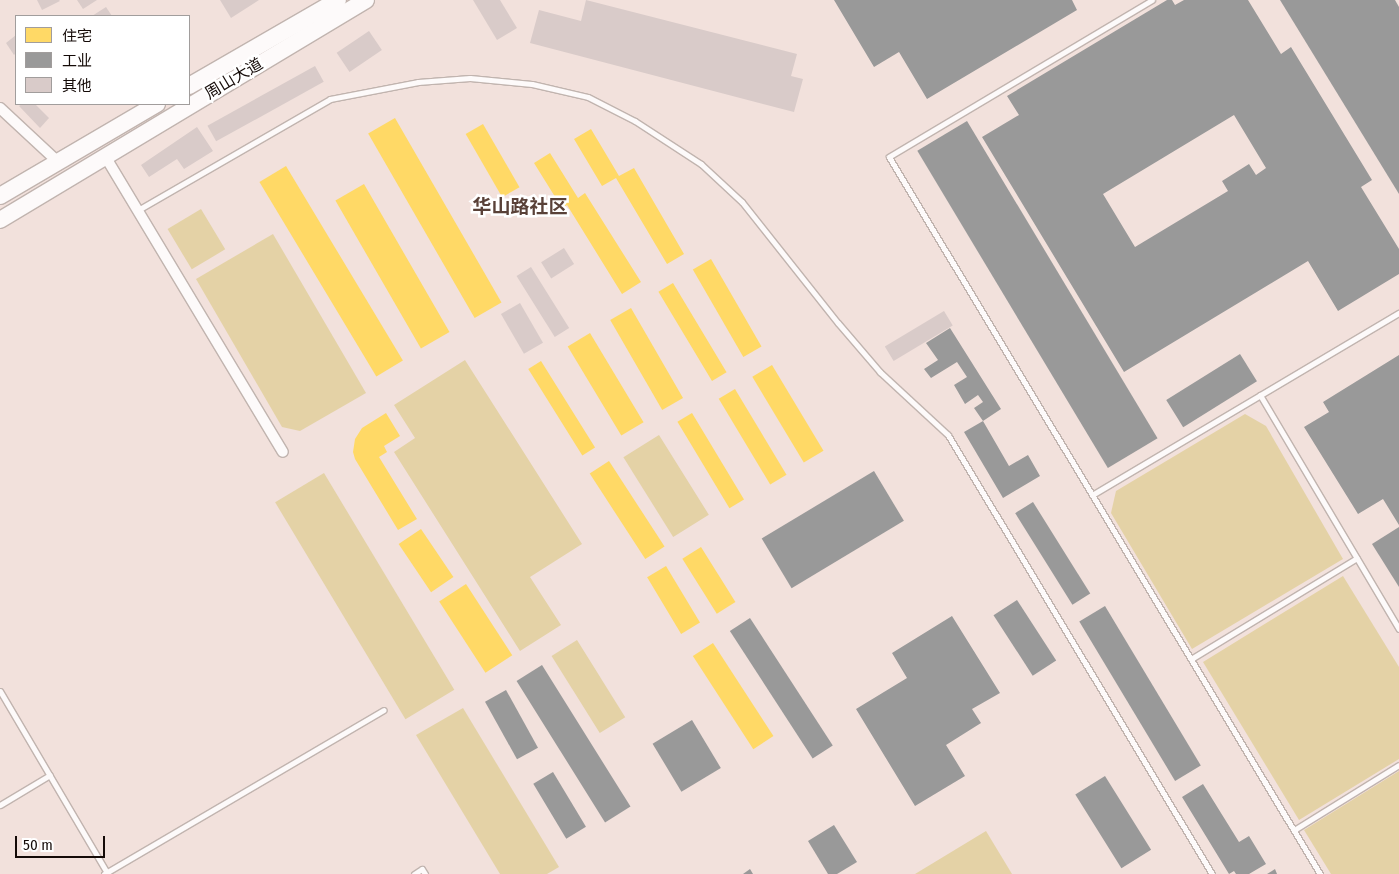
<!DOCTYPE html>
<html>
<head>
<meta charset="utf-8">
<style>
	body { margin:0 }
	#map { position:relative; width:1399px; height:874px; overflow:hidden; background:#f2e1dc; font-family:"Fira Sans Condensed","Noto Sans SC",sans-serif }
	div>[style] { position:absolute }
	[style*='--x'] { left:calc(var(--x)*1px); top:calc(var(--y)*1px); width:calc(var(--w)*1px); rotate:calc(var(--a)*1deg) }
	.green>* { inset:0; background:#e4d2a6; transform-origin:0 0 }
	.homes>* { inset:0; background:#ffd966; transform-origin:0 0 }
	.industry>* { inset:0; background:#999; transform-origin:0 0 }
	.building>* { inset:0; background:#d9cbc9; transform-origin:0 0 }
	.roads { filter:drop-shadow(1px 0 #c1b4af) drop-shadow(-1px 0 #c1b4af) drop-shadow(0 1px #c1b4af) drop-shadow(0 -1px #c1b4af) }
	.lane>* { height:5px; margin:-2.5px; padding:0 2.5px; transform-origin:2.5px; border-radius:2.5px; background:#fdfafa }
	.street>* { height:10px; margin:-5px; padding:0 5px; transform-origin:5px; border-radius:5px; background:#fdfafa }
	.primary>* { height:16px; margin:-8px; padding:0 8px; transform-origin:8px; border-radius:8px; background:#fdfafa }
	span { translate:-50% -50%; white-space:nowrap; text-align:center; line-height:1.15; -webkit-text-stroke:5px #fff; paint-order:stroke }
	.street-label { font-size:16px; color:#140a07 }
	.quarter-label { font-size:19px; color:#594138; font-weight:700 }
	.legend { position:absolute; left:15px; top:15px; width:175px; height:90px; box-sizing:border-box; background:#fff; border:1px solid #a19d9c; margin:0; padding:6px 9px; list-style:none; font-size:15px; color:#140a07 }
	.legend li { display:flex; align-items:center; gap:10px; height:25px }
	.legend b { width:25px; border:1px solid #a19d9c }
	.scale { position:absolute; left:15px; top:836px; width:90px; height:22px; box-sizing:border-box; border:2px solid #140a07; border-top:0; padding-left:6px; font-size:15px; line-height:18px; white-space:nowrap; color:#140a07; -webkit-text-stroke:4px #fff; paint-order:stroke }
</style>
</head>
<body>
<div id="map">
	<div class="green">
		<div style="left:201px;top:209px;width:47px;height:39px;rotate:59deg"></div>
		<div style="clip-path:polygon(273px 234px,366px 393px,300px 431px,282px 427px,196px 279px)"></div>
		<div style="clip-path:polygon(465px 360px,582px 544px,530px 577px,561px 625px,520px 651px,394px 452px,415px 438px,394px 405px)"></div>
		<div style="clip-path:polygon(1245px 414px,1266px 426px,1343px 559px,1192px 649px,1111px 513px,1116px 491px)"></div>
		<div style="left:659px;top:435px;width:94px;height:42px;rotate:58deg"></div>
		<div style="left:324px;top:473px;width:253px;height:57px;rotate:59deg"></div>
		<div style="clip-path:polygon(1343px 576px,1399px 667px,1399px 759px,1299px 820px,1203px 662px)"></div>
		<div style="left:577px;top:640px;width:91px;height:30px;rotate:58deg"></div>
		<div style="clip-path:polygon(463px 708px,559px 867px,547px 874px,500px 874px,416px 735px)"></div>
		<div style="clip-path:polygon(1399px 771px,1399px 874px,1331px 874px,1304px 830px)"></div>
		<div style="clip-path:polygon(986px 831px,1012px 874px,915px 874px)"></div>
	</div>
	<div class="homes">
		<div style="left:395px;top:118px;width:213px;height:31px;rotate:60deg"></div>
		<div style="left:483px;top:124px;width:73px;height:20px;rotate:60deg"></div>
		<div style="clip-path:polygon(591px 129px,619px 176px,634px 168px,684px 254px,667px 264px,616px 178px,602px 186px,574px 139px)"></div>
		<div style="clip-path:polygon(550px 153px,578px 198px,585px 193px,641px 282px,622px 294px,567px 205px,562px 208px,534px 163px)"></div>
		<div style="left:286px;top:166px;width:227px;height:31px;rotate:59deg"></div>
		<div style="left:364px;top:184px;width:171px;height:33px;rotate:60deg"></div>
		<div style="left:711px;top:259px;width:101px;height:21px;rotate:60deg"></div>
		<div style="left:673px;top:283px;width:104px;height:17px;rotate:59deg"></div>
		<div style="left:631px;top:308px;width:104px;height:24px;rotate:60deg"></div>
		<div style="left:590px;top:333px;width:104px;height:26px;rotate:59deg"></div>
		<div style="left:541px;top:361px;width:102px;height:15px;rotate:58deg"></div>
		<div style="left:772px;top:365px;width:100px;height:23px;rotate:59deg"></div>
		<div style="left:735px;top:389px;width:100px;height:19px;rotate:59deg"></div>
		<div style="clip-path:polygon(386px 413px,400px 436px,384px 446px,387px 452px,379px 457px,417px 519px,398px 530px,355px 459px,353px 452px,355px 439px,362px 428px)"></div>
		<div style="left:692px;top:413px;width:101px;height:17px;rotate:59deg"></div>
		<div style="left:609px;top:461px;width:102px;height:23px;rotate:57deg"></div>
		<div style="left:421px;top:529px;width:58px;height:27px;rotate:56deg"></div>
		<div style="left:701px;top:547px;width:65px;height:22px;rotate:58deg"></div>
		<div style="left:666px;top:566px;width:66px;height:22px;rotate:59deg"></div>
		<div style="left:466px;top:584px;width:85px;height:32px;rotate:57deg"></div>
		<div style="left:713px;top:643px;width:111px;height:24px;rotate:57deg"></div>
	</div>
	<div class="industry">
		<div style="clip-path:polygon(834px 0,1072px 0,1077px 10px,927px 99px,899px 52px,874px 67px)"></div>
		<div style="clip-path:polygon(evenodd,1167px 0,1172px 0,1175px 5px,1184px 0,1248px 0,1281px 54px,1291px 47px,1372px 180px,1361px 187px,1399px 249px,1399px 274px,1338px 311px,1308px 261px,1124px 372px,982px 137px,1019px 115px,1007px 96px,1167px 0,1234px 115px,1266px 168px,1256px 175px,1249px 164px,1222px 181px,1228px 191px,1135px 247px,1103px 194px,1234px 115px)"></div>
		<div style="clip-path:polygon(1280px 0,1395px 0,1399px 7px,1399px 194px)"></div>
		<div style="left:967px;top:121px;width:370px;height:58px;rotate:59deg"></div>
		<div style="clip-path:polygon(950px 328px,1001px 409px,983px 421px,1009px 466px,1028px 455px,1040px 476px,1003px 498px,964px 432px,983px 421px,974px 408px,983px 402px,978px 395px,965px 404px,954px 385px,967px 377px,957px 362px,931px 378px,924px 369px,938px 360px,926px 343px)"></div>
		<div style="left:1240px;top:354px;width:32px;height:87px;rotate:58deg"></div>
		<div style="clip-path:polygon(1399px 355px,1399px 525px,1383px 499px,1358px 514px,1304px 427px,1329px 412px,1323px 402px)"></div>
		<div style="left:874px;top:471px;width:58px;height:131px;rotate:59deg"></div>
		<div style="left:1033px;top:502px;width:108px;height:21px;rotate:58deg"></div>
		<div style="clip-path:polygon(1399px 527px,1399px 587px,1372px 544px)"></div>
		<div style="left:1017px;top:600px;width:72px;height:28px;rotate:57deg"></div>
		<div style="left:1105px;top:606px;width:186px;height:30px;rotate:59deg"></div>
		<div style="clip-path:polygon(952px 616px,1000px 693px,972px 709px,981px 723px,946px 745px,965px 776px,915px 806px,856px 709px,907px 678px,892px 653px)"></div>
		<div style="left:750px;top:618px;width:152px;height:24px;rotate:57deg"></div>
		<div style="left:542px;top:665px;width:167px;height:30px;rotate:58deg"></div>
		<div style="left:506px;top:690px;width:66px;height:24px;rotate:61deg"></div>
		<div style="left:692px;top:720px;width:56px;height:46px;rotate:59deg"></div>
		<div style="left:553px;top:772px;width:64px;height:23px;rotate:59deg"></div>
		<div style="left:1105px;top:776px;width:87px;height:35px;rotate:58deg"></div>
		<div style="clip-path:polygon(1203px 784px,1239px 842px,1249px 836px,1266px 864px,1249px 874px,1236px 874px,1234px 871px,1229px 874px,1182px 797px)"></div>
		<div style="clip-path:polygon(834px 825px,857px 862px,837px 874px,828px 874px,808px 841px)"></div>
		<div style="clip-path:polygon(750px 869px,753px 874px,743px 874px)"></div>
		<div style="clip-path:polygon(1275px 869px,1277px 874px,1267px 874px)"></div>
	</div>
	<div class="building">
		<div style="clip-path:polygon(37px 0,59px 0,60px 1px,42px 10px)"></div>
		<div style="clip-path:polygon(77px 0,97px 0,83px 9px)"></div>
		<div style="clip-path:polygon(220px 0,259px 0,231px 18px)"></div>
		<div style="clip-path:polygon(473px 0,500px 0,517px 28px,497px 40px)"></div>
		<div style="clip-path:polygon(586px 0,797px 54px,791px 76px,803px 79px,794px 112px,530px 43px,539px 10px,581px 21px)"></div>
		<div style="clip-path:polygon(106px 7px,112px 16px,92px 16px)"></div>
		<div style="left:369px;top:31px;width:23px;height:39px;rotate:56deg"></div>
		<div style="clip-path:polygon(16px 35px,16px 53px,14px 55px,6px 43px)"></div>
		<div style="left:315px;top:66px;width:18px;height:123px;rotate:61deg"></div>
		<div style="clip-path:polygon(22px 104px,35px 104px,49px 118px,40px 128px,19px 106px)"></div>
		<div style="clip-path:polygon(197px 127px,213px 151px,184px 169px,177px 159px,149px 177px,141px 165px)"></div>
		<div style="left:564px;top:248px;width:19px;height:27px;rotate:58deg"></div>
		<div style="left:531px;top:267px;width:72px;height:17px;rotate:58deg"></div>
		<div style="left:520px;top:303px;width:46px;height:22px;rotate:60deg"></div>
		<div style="left:944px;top:311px;width:17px;height:69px;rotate:59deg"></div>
	</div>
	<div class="roads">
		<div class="lane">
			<div style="--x:1152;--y:0;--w:306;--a:149.2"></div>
			<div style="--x:889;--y:157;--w:837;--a:58.99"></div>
			<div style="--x:138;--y:210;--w:222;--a:-30"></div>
			<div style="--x:330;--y:99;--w:90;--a:-10.9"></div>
			<div style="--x:418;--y:82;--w:52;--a:-4.4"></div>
			<div style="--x:470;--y:78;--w:62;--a:5.5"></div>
			<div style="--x:532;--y:84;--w:57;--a:13.1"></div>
			<div style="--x:588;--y:97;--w:53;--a:27.1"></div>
			<div style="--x:635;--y:121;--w:79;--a:33.1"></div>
			<div style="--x:701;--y:164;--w:56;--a:42.8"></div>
			<div style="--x:742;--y:202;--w:154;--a:51.6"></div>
			<div style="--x:838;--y:323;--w:65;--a:49.4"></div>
			<div style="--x:880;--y:372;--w:93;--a:42.8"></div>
			<div style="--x:948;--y:435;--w:512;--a:58.98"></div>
			<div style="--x:1260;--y:395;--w:272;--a:59.3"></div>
			<div style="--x:1092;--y:495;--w:357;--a:-30.7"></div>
			<div style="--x:1191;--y:659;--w:194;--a:-31.3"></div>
			<div style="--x:0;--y:691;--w:212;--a:59.5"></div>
			<div style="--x:0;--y:805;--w:58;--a:-31"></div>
			<div style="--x:1294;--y:830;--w:123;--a:-31.8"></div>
			<div style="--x:104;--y:874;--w:324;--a:-30.4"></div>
			<div style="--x:414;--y:874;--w:9;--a:-32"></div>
			<div style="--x:422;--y:869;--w:6;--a:59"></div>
		</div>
		<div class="street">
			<div style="--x:0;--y:108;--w:78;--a:42.9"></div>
			<div style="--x:105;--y:156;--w:345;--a:59"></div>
		</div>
		<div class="primary">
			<div style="--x:189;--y:86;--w:172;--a:-30"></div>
			<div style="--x:0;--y:196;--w:182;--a:-30.4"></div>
			<div style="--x:0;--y:220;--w:427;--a:-31"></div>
		</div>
	</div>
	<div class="street-label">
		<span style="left:234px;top:79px;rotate:-31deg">周山大道</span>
	</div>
	<div class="quarter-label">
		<span style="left:520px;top:207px">华山路社区</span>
	</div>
	<ul class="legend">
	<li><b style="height:14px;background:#ffd966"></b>住宅</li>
	<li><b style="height:14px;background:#999"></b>工业</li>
	<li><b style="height:14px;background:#d9cbc9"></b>其他</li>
	</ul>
	<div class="scale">50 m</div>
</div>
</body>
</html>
